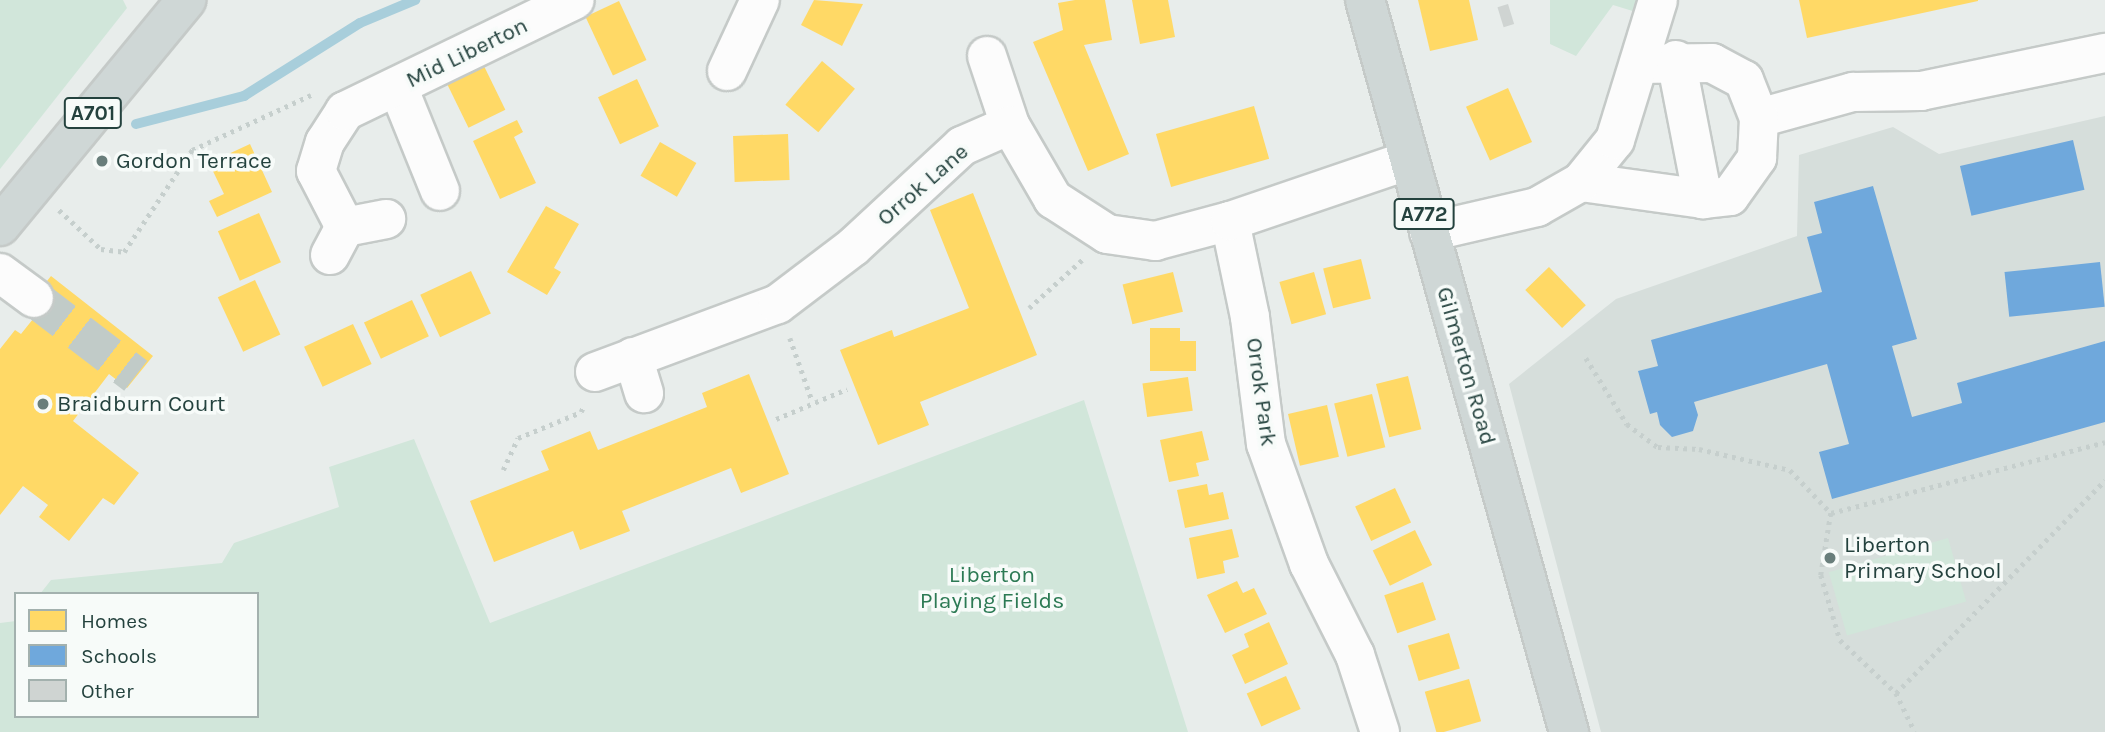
<!DOCTYPE html>
<html>
<head>
<meta charset="utf-8">
<style>
	body { margin:0 }
	#map { position:relative; width:2105px; height:732px; overflow:hidden; background:#e8edeb; font-family:Karla,sans-serif }
	div>[style] { position:absolute }
	[style*='--x'] { left:calc(var(--x)*1px); top:calc(var(--y)*1px); width:calc(var(--w)*1px); rotate:calc(var(--a)*1deg) }
	.built>* { inset:0; background:#d6dedb }
	.green>* { inset:0; background:#d1e6da; transform-origin:0 0 }
	.homes>* { inset:0; background:#ffd966; transform-origin:0 0 }
	.schools>* { inset:0; background:#6fa8dc; transform-origin:0 0 }
	.stream>* { height:10px; margin:-5px; padding:0 5px; transform-origin:5px; border-radius:5px; background:#a8cedb }
	.building>* { inset:0; background:#cfd4d2; transform-origin:0 0 }
	.minor-tunnel>* { height:38px; margin-top:-19px; transform-origin:0; background:repeating-linear-gradient(90deg,#c1cbc8 0 38px,transparent 0 57px) }
	.path>* { height:4.5px; margin-top:-2.25px; transform-origin:0; background:repeating-linear-gradient(90deg,#c6cfcd 0 3.5px,transparent 0 8.5px) }
	.roads { filter:drop-shadow(2px 0 #c5cac8) drop-shadow(-2px 0 #c5cac8) drop-shadow(0 2px #c5cac8) drop-shadow(0 -2px #c5cac8) }
	.minor>* { height:38px; margin:-19px; padding:0 19px; transform-origin:19px; border-radius:19px; background:#fcfcfc }
	.major>* { height:38px; margin:-19px; padding:0 19px; transform-origin:19px; border-radius:19px; background:#cfd7d6 }
	.dots>* { width:19px; height:19px; translate:-50% -50%; box-sizing:border-box; border:4px solid #f7fbf9; border-radius:50% }
	span { translate:-50% -50%; white-space:nowrap; text-align:center; line-height:1.15; -webkit-text-stroke:7px #f7fbf9; paint-order:stroke }
	.shield-label span { padding:2px 5px; background:#f7fbf9; border:2px solid; border-radius:5px; -webkit-text-stroke-width:0 }
	.shield-label { font-size:21px; color:#24423e; font-weight:700 }
	.street-label { font-size:23px; color:#24423e }
	.poi-label { font-size:23px; color:#24423e }
	.left { translate:0 -50%; text-align:left }
	.park-label { font-size:23px; color:#2c7a54 }
	.legend { position:absolute; left:14px; top:592px; width:245px; height:126px; box-sizing:border-box; background:#f7fbf9; border:2px solid #a3b1ae; margin:0; padding:9px 12px; list-style:none; font-size:21px; color:#24423e }
	.legend li { display:flex; align-items:center; gap:14px; height:35px }
	.legend b { width:35px; border:2px solid #a3b1ae }
</style>
</head>
<body>
<div id="map">
	<div class="built">
		<div style="clip-path:polygon(2105px 116px,2105px 732px,1601px 732px,1509px 384px,1616px 299px,1797px 236px,1799px 155px,1893px 127px,1939px 154px)"></div>
	</div>
	<div class="green">
		<div style="clip-path:polygon(0 0,123px 0,127px 8px,0 169px)"></div>
		<div style="clip-path:polygon(1550px 0,1668px 0,1662px 20px,1613px 5px,1576px 56px,1550px 44px)"></div>
		<div style="clip-path:polygon(1084px 400px,1188px 732px,0 732px,0 623px,16px 621px,16px 716px,257px 716px,257px 594px,40px 594px,51px 580px,222px 563px,234px 543px,339px 507px,329px 467px,414px 439px,490px 623px)"></div>
		<div style="left:1948px;top:538px;width:66px;height:124px;rotate:74deg"></div>
	</div>
	<div class="homes">
		<div style="clip-path:polygon(814px 0,863px 4px,842px 46px,801px 25px)"></div>
		<div style="clip-path:polygon(1075px 0,1105px 0,1112px 40px,1084px 45px,1129px 154px,1088px 171px,1033px 42px,1063px 30px,1058px 3px)"></div>
		<div style="clip-path:polygon(1132px 0,1168px 0,1175px 37px,1140px 44px)"></div>
		<div style="clip-path:polygon(1418px 0,1469px 0,1478px 40px,1430px 51px)"></div>
		<div style="clip-path:polygon(1799px 0,1978px 0,1978px 1px,1807px 38px)"></div>
		<div style="left:619px;top:1px;width:65px;height:37px;rotate:65deg"></div>
		<div style="left:822px;top:61px;width:43px;height:57px;rotate:40deg"></div>
		<div style="left:483px;top:64px;width:51px;height:41px;rotate:64deg"></div>
		<div style="left:637px;top:79px;width:52px;height:43px;rotate:65deg"></div>
		<div style="left:1508px;top:88px;width:59px;height:46px;rotate:66deg"></div>
		<div style="left:1254px;top:106px;width:55px;height:102px;rotate:74deg"></div>
		<div style="clip-path:polygon(517px 120px,523px 132px,514px 137px,536px 183px,500px 199px,473px 141px)"></div>
		<div style="left:788px;top:134px;width:46px;height:55px;rotate:88deg"></div>
		<div style="left:660px;top:142px;width:42px;height:39px;rotate:30deg"></div>
		<div style="clip-path:polygon(250px 144px,272px 192px,217px 217px,209px 201px,224px 194px,209px 163px)"></div>
		<div style="clip-path:polygon(973px 193px,1037px 355px,920px 402px,929px 425px,878px 445px,840px 350px,892px 330px,894px 337px,969px 308px,930px 210px)"></div>
		<div style="clip-path:polygon(546px 206px,579px 224px,554px 268px,561px 272px,547px 295px,507px 272px)"></div>
		<div style="left:259px;top:213px;width:54px;height:45px;rotate:66deg"></div>
		<div style="left:1361px;top:259px;width:41px;height:39px;rotate:76deg"></div>
		<div style="left:1549px;top:267px;width:53px;height:33px;rotate:46deg"></div>
		<div style="left:471px;top:271px;width:47px;height:56px;rotate:65deg"></div>
		<div style="left:1173px;top:272px;width:41px;height:52px;rotate:76deg"></div>
		<div style="left:1314px;top:272px;width:44px;height:36px;rotate:74deg"></div>
		<div style="clip-path:polygon(51px 276px,153px 356px,127px 388px,109px 374px,73px 421px,139px 473px,114px 505px,103px 498px,69px 541px,39px 517px,48px 505px,23px 486px,0 515px,0 349px,15px 330px,21px 334px,33px 319px,23px 311px)"></div>
		<div style="left:255px;top:280px;width:60px;height:41px;rotate:65deg"></div>
		<div style="left:412px;top:300px;width:40px;height:53px;rotate:65deg"></div>
		<div style="left:353px;top:324px;width:44px;height:54px;rotate:65deg"></div>
		<div style="clip-path:polygon(1150px 328px,1180px 328px,1180px 341px,1196px 341px,1196px 371px,1150px 371px)"></div>
		<div style="clip-path:polygon(749px 374px,789px 474px,741px 493px,731px 468px,622px 511px,630px 531px,580px 550px,573px 531px,494px 562px,470px 501px,549px 470px,541px 451px,590px 431px,598px 450px,707px 407px,702px 393px)"></div>
		<div style="left:1408px;top:376px;width:55px;height:33px;rotate:76deg"></div>
		<div style="left:1188px;top:377px;width:34px;height:46px;rotate:82deg"></div>
		<div style="left:1372px;top:394px;width:55px;height:39px;rotate:76deg"></div>
		<div style="left:1327px;top:405px;width:53px;height:40px;rotate:77deg"></div>
		<div style="clip-path:polygon(1202px 431px,1209px 460px,1196px 463px,1199px 476px,1169px 482px,1160px 440px)"></div>
		<div style="clip-path:polygon(1207px 484px,1209px 495px,1223px 492px,1229px 519px,1185px 528px,1177px 490px)"></div>
		<div style="left:1395px;top:488px;width:38px;height:44px;rotate:65deg"></div>
		<div style="clip-path:polygon(1232px 529px,1239px 557px,1223px 561px,1225px 573px,1197px 579px,1189px 538px)"></div>
		<div style="left:1415px;top:530px;width:39px;height:47px;rotate:64deg"></div>
		<div style="clip-path:polygon(1237px 581px,1243px 593px,1254px 588px,1267px 614px,1225px 633px,1207px 595px)"></div>
		<div style="left:1423px;top:582px;width:40px;height:41px;rotate:71deg"></div>
		<div style="clip-path:polygon(1269px 622px,1288px 664px,1245px 684px,1232px 655px,1249px 647px,1244px 634px)"></div>
		<div style="left:1449px;top:633px;width:37px;height:43px;rotate:73deg"></div>
		<div style="left:1286px;top:676px;width:36px;height:43px;rotate:66deg"></div>
		<div style="left:1469px;top:679px;width:44px;height:46px;rotate:74deg"></div>
	</div>
	<div class="schools">
		<div style="left:2073px;top:140px;width:51px;height:116px;rotate:77deg"></div>
		<div style="clip-path:polygon(1873px 186px,1917px 339px,1892px 346px,1912px 417px,1962px 403px,1957px 383px,2105px 341px,2105px 422px,1832px 499px,1819px 452px,1849px 444px,1827px 364px,1694px 402px,1698px 415px,1693px 431px,1672px 437px,1660px 425px,1657px 412px,1650px 414px,1638px 371px,1658px 366px,1651px 340px,1822px 292px,1807px 237px,1822px 233px,1814px 202px)"></div>
		<div style="left:2100px;top:262px;width:45px;height:96px;rotate:84deg"></div>
	</div>
	<div class="stream">
		<div style="--x:136;--y:124;--w:112;--a:-14.5"></div>
		<div style="--x:244;--y:96;--w:137;--a:-32.2"></div>
		<div style="--x:360;--y:23;--w:60;--a:-22.7"></div>
	</div>
	<div class="building">
		<div style="left:1508px;top:4px;width:21px;height:11px;rotate:73deg"></div>
	</div>
	<div class="minor-tunnel">
		<div style="--x:34;--y:298;--w:128;--a:37.4"></div>
	</div>
	<div class="path">
		<div style="--x:59;--y:210;--w:57;--a:42.9"></div>
		<div style="--x:101;--y:249;--w:23;--a:7"></div>
		<div style="--x:124;--y:252;--w:123;--a:-56.3"></div>
		<div style="--x:192;--y:150;--w:131;--a:-24.8"></div>
		<div style="--x:1029;--y:308;--w:73;--a:-42.2"></div>
		<div style="--x:790;--y:338;--w:66;--a:70.5"></div>
		<div style="--x:1586;--y:358;--w:78;--a:58.2"></div>
		<div style="--x:1627;--y:424;--w:39;--a:37"></div>
		<div style="--x:1658;--y:447;--w:41;--a:2.8"></div>
		<div style="--x:1699;--y:449;--w:93;--a:13"></div>
		<div style="--x:1790;--y:470;--w:59;--a:46.4"></div>
		<div style="--x:1831;--y:513;--w:283;--a:-14.5"></div>
		<div style="--x:776;--y:419;--w:77;--a:-22.9"></div>
		<div style="--x:503;--y:470;--w:35;--a:-65"></div>
		<div style="--x:518;--y:438;--w:68;--a:-22.4"></div>
		<div style="--x:581;--y:412;--w:8;--a:-67"></div>
		<div style="--x:1831;--y:513;--w:63;--a:99.2"></div>
		<div style="--x:1821;--y:575;--w:68;--a:73.7"></div>
		<div style="--x:1840;--y:640;--w:77;--a:43.4"></div>
		<div style="--x:1896;--y:693;--w:43;--a:64"></div>
		<div style="--x:1896;--y:693;--w:298;--a:-45.5"></div>
	</div>
	<div class="roads">
		<div class="minor">
			<div style="--x:987;--y:56;--w:73;--a:71.6"></div>
			<div style="--x:1676;--y:60;--w:142;--a:79"></div>
			<div style="--x:727;--y:71;--w:78;--a:-65.1"></div>
			<div style="--x:398;--y:87;--w:112;--a:68"></div>
			<div style="--x:1759;--y:118;--w:98;--a:-15.5"></div>
			<div style="--x:1853;--y:92;--w:68;--a:-0.8"></div>
			<div style="--x:1921;--y:91;--w:188;--a:-11.7"></div>
			<div style="--x:1581;--y:182;--w:123;--a:7.9"></div>
			<div style="--x:1703;--y:199;--w:27;--a:-6"></div>
			<div style="--x:1730;--y:196;--w:47;--a:-54.6"></div>
			<div style="--x:1757;--y:158;--w:40;--a:-87.1"></div>
			<div style="--x:1759;--y:118;--w:41;--a:-111.5"></div>
			<div style="--x:1744;--y:80;--w:36;--a:-152"></div>
			<div style="--x:1712;--y:63;--w:73;--a:179.2"></div>
			<div style="--x:345;--y:227;--w:63;--a:-117.4"></div>
			<div style="--x:316;--y:171;--w:30;--a:-73"></div>
			<div style="--x:325;--y:142;--w:37;--a:-57"></div>
			<div style="--x:345;--y:111;--w:255;--a:-25.8"></div>
			<div style="--x:1429;--y:232;--w:111;--a:-13"></div>
			<div style="--x:1537;--y:207;--w:51;--a:-29.6"></div>
			<div style="--x:1581;--y:182;--w:54;--a:-51"></div>
			<div style="--x:1615;--y:140;--w:146;--a:-72.9"></div>
			<div style="--x:330;--y:255;--w:32;--a:-62"></div>
			<div style="--x:345;--y:227;--w:42;--a:-11"></div>
			<div style="--x:0;--y:273;--w:42;--a:36.3"></div>
			<div style="--x:633;--y:357;--w:38;--a:73"></div>
			<div style="--x:595;--y:372;--w:195;--a:-20.4"></div>
			<div style="--x:778;--y:304;--w:94;--a:-37.2"></div>
			<div style="--x:853;--y:247;--w:149;--a:-42.8"></div>
			<div style="--x:962;--y:146;--w:52;--a:-23.6"></div>
			<div style="--x:1010;--y:125;--w:86;--a:59.8"></div>
			<div style="--x:1053;--y:199;--w:64;--a:32.9"></div>
			<div style="--x:1107;--y:234;--w:49;--a:8.3"></div>
			<div style="--x:1155;--y:241;--w:78;--a:-14.9"></div>
			<div style="--x:1380;--y:732;--w:81;--a:-108"></div>
			<div style="--x:1355;--y:655;--w:102;--a:-116.8"></div>
			<div style="--x:1309;--y:564;--w:127;--a:-109.7"></div>
			<div style="--x:1266;--y:444;--w:128;--a:-97.2"></div>
			<div style="--x:1250;--y:317;--w:98;--a:-101.8"></div>
			<div style="--x:1230;--y:221;--w:189;--a:-18.8"></div>
		</div>
		<div class="major">
			<div style="--x:1365;--y:0;--w:760;--a:74.43"></div>
			<div style="--x:0;--y:226;--w:293;--a:-50.5"></div>
		</div>
	</div>
	<div class="dots">
		<div style="left:102px;top:161px;background:#697e7b"></div>
		<div style="left:43px;top:404px;background:#697e7b"></div>
		<div style="left:1830px;top:558px;background:#697e7b"></div>
	</div>
	<div class="shield-label">
		<span style="left:93px;top:113px">A701</span>
		<span style="left:1424px;top:214px">A772</span>
	</div>
	<div class="street-label">
		<span style="left:467px;top:53px;rotate:-26deg">Mid Liberton</span>
		<span style="left:923px;top:185px;rotate:-41deg">Orrok Lane</span>
		<span style="left:1466px;top:366px;rotate:74deg">Gilmerton Road</span>
		<span style="left:1261px;top:392px;rotate:82deg">Orrok Park</span>
	</div>
	<div class="poi-label">
		<span class="left" style="left:116px;top:161px">Gordon Terrace</span>
		<span class="left" style="left:57px;top:404px">Braidburn Court</span>
		<span class="left" style="left:1844px;top:558px">Liberton<br>Primary School</span>
	</div>
	<div class="park-label">
		<span style="left:992px;top:588px">Liberton<br>Playing Fields</span>
	</div>
	<ul class="legend">
	<li><b style="height:19px;background:#ffd966"></b>Homes</li>
	<li><b style="height:19px;background:#6fa8dc"></b>Schools</li>
	<li><b style="height:19px;background:#cfd4d2"></b>Other</li>
	</ul>
</div>
</body>
</html>
